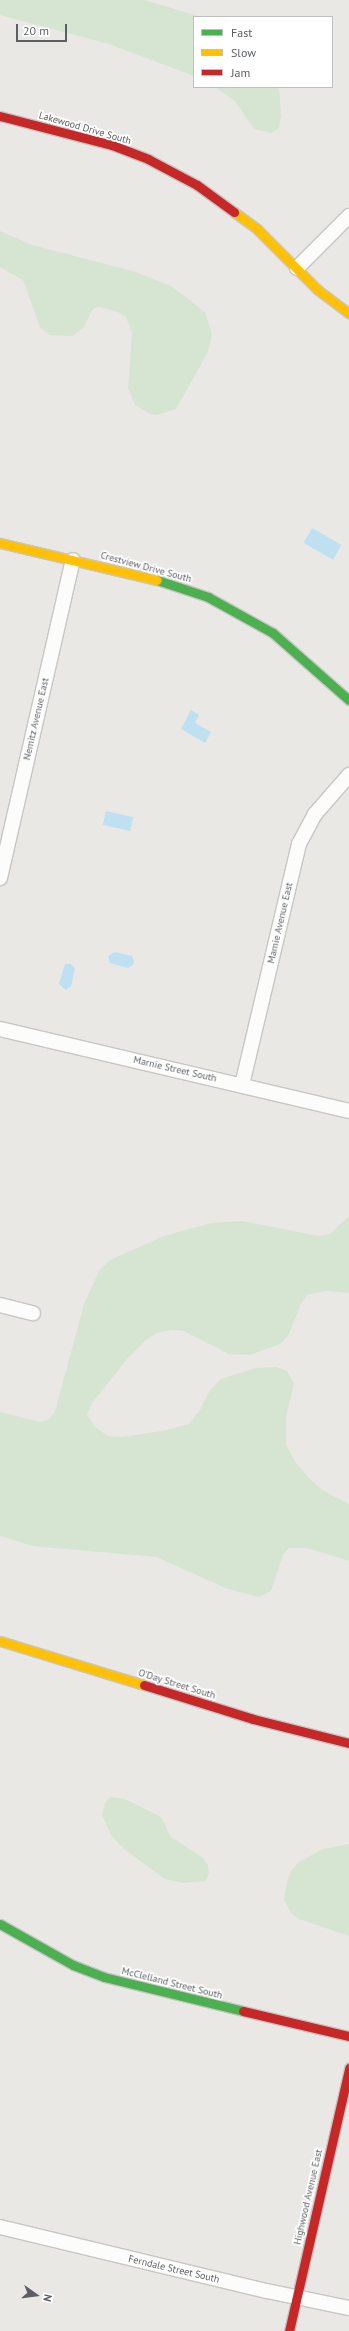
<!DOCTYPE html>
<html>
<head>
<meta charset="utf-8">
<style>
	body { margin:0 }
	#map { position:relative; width:349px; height:2331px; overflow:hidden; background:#eae8e5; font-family:"PT Sans",sans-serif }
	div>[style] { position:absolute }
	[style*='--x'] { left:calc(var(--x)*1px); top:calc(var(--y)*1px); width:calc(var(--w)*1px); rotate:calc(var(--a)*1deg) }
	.green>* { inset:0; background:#d6e4d2 }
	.water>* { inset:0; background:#bee0f0; transform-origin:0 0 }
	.roads { filter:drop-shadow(1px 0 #c7c6c5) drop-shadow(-1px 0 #c7c6c5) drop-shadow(0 1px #c7c6c5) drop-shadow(0 -1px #c7c6c5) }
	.street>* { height:14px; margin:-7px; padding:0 7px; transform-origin:7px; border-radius:7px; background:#fcfcfb }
	.fast>* { height:9px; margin:-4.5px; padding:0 4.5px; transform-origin:4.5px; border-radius:4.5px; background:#4caf50 }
	.slow>* { height:9px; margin:-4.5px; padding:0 4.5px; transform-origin:4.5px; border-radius:4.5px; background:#ffc107 }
	.jam>* { height:9px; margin:-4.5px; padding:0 4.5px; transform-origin:4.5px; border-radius:4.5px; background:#c62828 }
	span { translate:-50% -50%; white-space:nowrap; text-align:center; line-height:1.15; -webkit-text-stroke:3.5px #fff; paint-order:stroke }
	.street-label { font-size:10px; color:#5b5f62 }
	.legend { position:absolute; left:193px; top:16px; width:140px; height:72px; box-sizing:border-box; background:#fff; border:1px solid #bdbfc0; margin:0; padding:5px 7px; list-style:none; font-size:12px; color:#5b5f62 }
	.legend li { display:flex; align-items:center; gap:8px; height:20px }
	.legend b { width:20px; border:1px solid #bdbfc0 }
	.north { position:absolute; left:16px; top:2275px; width:40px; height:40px; -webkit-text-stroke:3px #fff; paint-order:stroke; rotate:104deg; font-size:11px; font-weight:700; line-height:16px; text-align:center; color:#5b5f62 }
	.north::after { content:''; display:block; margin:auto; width:14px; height:18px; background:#5b5f62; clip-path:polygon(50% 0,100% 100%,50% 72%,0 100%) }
	.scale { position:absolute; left:16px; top:24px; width:51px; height:18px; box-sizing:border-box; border:2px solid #5b5f62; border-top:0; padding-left:5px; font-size:12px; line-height:14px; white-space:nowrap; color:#5b5f62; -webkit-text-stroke:3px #fff; paint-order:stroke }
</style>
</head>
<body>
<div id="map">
	<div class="green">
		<div style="clip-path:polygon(0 0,144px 0,202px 17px,194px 17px,194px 76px,109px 44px,0 15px)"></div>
		<div style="clip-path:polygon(214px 87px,279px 87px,281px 116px,279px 128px,271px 133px,254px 129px,234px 100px)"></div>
		<div style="clip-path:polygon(0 231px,32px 245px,133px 271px,171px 286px,205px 312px,212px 334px,208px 352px,176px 409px,157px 415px,150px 414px,135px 405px,128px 388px,132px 333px,126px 317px,118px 312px,99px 307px,93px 309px,83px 328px,72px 336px,50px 335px,40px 327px,23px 280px,0 267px)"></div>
		<div style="clip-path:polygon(349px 1216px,349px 1293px,326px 1291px,307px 1295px,301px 1304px,288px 1336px,280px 1344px,250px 1355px,229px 1354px,184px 1331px,172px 1330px,157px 1333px,146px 1340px,128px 1358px,92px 1403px,87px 1415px,95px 1427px,108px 1436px,123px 1437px,162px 1431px,189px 1424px,200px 1410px,210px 1390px,221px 1379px,256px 1368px,277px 1367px,287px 1371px,294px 1384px,286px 1416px,286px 1445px,296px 1463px,309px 1478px,322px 1490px,349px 1504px,349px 1561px,307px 1548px,289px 1548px,283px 1555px,271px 1591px,259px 1597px,228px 1589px,156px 1557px,33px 1546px,0 1536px,0 1412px,40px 1422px,48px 1420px,55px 1412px,84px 1304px,99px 1271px,110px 1260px,164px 1236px,211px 1223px,242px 1221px,319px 1236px,330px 1234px)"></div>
		<div style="clip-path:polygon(110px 1797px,125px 1799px,161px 1817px,171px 1837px,203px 1858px,208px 1865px,209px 1873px,206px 1881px,182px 1883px,163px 1878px,124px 1849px,111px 1835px,102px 1815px,105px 1802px)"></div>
		<div style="clip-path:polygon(349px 1844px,349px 1936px,299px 1919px,291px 1913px,284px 1900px,287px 1882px,291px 1871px,299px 1862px,323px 1849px)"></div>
	</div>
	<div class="water">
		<div style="left:312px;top:528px;width:34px;height:17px;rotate:30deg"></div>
		<div style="clip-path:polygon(191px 710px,199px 715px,195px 723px,211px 732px,205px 743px,181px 729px)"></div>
		<div style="left:106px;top:811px;width:28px;height:14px;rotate:13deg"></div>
		<div style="clip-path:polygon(115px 952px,132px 956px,134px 961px,133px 965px,128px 968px,110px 963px,108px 956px)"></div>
		<div style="clip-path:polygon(65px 964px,71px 964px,75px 969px,71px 986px,66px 990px,59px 984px)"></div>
	</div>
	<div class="roads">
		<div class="street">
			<div style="--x:297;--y:268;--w:74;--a:-45"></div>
			<div style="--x:0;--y:878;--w:326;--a:-77.1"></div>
			<div style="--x:0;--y:1029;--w:359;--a:13.2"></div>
			<div style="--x:242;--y:1085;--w:248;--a:-76.7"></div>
			<div style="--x:299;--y:844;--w:34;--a:-62"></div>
			<div style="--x:315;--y:814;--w:52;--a:-48.9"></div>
			<div style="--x:0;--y:1305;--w:34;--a:14"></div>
			<div style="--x:0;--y:2227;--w:275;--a:13.5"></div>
			<div style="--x:267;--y:2291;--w:84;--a:11.7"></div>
		</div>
		<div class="fast">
			<div style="--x:157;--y:580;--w:54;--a:18.4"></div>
			<div style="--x:208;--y:597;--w:74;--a:29"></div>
			<div style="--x:273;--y:633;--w:101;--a:41.4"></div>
			<div style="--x:0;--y:1924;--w:84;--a:29.3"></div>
			<div style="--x:73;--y:1965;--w:33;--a:21"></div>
			<div style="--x:104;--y:1977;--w:143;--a:13.7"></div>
		</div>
		<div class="slow">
			<div style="--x:234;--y:212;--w:29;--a:36"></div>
			<div style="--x:257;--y:229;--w:86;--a:45"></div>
			<div style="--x:318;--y:290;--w:39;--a:37"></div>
			<div style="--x:0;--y:543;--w:161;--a:13.3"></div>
			<div style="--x:0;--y:1641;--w:151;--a:17"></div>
		</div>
		<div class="jam">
			<div style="--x:0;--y:116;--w:116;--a:14.5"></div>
			<div style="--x:112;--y:145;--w:39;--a:21"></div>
			<div style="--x:148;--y:159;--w:55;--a:28"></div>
			<div style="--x:197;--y:185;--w:46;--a:36.1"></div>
			<div style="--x:144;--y:1685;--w:114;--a:17.3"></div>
			<div style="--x:253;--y:1719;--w:99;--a:14"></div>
			<div style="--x:243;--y:2011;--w:109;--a:13.3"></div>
			<div style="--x:289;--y:2331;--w:270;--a:-77.1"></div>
		</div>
	</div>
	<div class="street-label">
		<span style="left:85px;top:128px;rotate:16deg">Lakewood Drive South</span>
		<span style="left:146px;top:567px;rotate:15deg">Crestview Drive South</span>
		<span style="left:36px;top:719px;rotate:-77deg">Nemitz Avenue East</span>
		<span style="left:280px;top:923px;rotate:-77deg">Mamie Avenue East</span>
		<span style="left:175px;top:1069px;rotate:13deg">Marnie Street South</span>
		<span style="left:177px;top:1684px;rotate:17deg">O'Day Street South</span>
		<span style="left:172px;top:1983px;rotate:14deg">McClelland Street South</span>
		<span style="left:308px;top:2197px;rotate:-77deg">Highwood Avenue East</span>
		<span style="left:174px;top:2269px;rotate:13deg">Ferndale Street South</span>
	</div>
	<ul class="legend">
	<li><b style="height:5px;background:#4caf50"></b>Fast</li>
	<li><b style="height:5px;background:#ffc107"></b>Slow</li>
	<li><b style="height:5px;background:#c62828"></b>Jam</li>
	</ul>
	<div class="north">N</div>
	<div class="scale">20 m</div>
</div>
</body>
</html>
